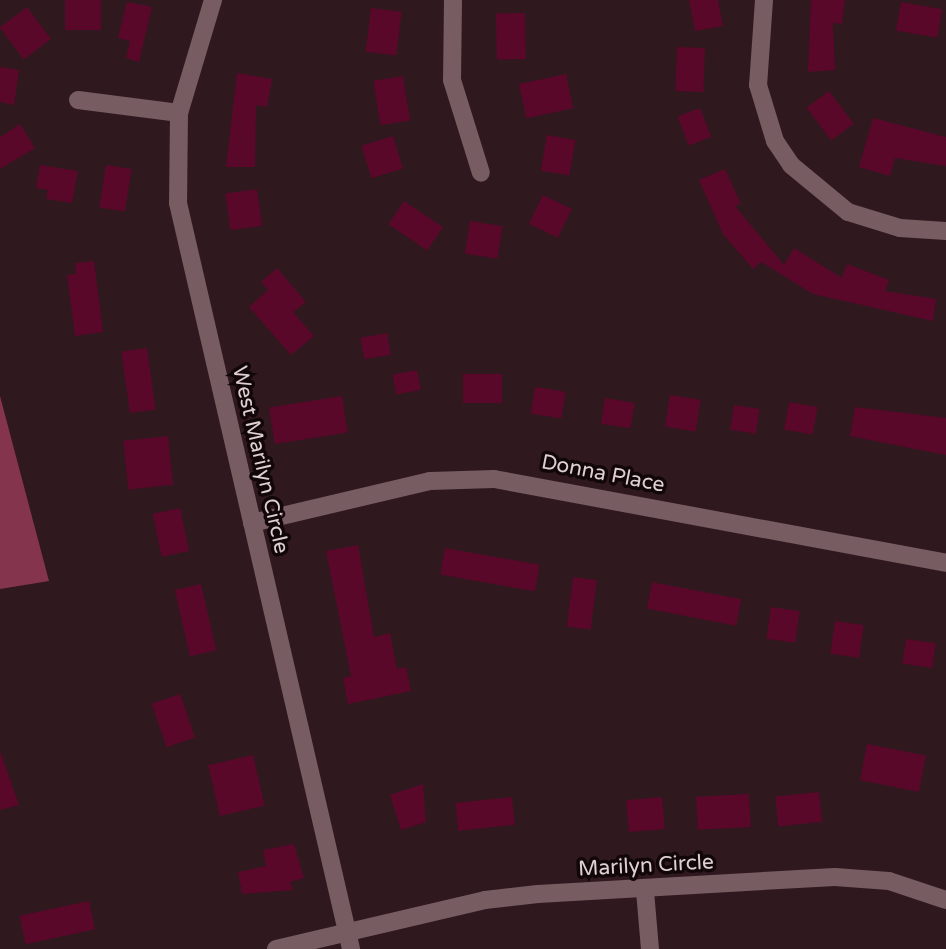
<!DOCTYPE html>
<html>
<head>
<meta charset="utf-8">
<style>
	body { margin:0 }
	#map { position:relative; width:946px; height:949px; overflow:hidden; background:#2f181e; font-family:"Varela Round",sans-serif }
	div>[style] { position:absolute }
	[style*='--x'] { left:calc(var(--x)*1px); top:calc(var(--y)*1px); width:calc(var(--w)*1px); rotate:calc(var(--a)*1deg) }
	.forest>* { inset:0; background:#85344e }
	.building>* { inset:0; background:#5a082a; transform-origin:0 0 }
	.minor>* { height:18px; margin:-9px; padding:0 9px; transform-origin:9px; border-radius:9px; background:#775c62 }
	span { translate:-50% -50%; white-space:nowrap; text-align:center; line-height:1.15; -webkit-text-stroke:7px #110709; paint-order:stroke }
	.street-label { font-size:21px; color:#e0d0d3 }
</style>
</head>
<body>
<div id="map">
	<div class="forest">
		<div style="clip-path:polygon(0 396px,49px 581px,0 589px)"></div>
	</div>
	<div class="building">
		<div style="left:65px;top:0;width:36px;height:30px"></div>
		<div style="clip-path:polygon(689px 0,718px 0,723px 26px,695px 31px)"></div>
		<div style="clip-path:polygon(811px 0,845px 0,842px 24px,833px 23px,835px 70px,808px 72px)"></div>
		<div style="clip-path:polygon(127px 2px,152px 7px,139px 62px,126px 58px,130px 41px,118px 38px)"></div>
		<div style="left:901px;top:2px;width:42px;height:29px;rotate:10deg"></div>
		<div style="left:27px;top:7px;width:40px;height:34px;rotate:53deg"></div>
		<div style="left:371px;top:8px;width:31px;height:44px;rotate:7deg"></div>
		<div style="left:525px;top:13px;width:46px;height:29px;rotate:89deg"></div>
		<div style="left:677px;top:47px;width:28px;height:44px;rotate:2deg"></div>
		<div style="clip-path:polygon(0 67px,19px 70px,14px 105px,0 102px)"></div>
		<div style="clip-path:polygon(237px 73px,272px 79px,267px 107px,256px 105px,255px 167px,226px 167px)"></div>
		<div style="left:566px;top:74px;width:35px;height:48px;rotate:78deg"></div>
		<div style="left:403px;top:76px;width:45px;height:30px;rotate:81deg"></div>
		<div style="left:829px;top:91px;width:41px;height:28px;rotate:53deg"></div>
		<div style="left:700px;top:108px;width:31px;height:24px;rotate:69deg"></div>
		<div style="clip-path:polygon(873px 118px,946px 137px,946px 166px,895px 158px,890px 176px,859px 167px)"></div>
		<div style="clip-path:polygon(20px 124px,35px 148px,0 169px,0 137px)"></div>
		<div style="left:547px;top:135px;width:29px;height:36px;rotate:10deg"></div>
		<div style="left:393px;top:136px;width:34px;height:33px;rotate:73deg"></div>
		<div style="clip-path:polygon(40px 165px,78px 171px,72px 203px,46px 199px,48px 190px,36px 188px)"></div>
		<div style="left:106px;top:165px;width:26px;height:43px;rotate:9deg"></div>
		<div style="clip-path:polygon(725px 169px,741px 204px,735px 206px,784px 265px,794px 248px,842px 278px,847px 264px,889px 280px,885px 291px,936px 299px,933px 321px,813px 294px,761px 262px,753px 269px,723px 234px,699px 180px)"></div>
		<div style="left:257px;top:189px;width:37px;height:32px;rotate:82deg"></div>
		<div style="left:543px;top:195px;width:32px;height:32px;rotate:26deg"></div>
		<div style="left:404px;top:201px;width:47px;height:28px;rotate:34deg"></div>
		<div style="left:470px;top:221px;width:33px;height:33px;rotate:9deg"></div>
		<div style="clip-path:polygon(94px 261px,103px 332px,75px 336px,67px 275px,76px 274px,75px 263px)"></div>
		<div style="clip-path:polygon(277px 268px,306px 302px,293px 312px,314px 336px,291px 355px,249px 307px,268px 290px,261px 282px)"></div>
		<div style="left:387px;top:333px;width:22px;height:27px;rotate:80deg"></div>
		<div style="left:147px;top:348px;width:62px;height:26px;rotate:82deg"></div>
		<div style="left:417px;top:370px;width:20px;height:25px;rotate:79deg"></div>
		<div style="left:502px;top:374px;width:29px;height:39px;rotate:90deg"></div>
		<div style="left:535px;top:387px;width:31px;height:27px;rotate:9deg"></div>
		<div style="left:670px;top:395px;width:31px;height:32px;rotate:9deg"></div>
		<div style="left:342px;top:396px;width:37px;height:74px;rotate:81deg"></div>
		<div style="left:605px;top:398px;width:30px;height:26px;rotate:9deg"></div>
		<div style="left:789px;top:402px;width:29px;height:28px;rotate:10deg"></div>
		<div style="left:734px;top:405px;width:26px;height:25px;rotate:9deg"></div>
		<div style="clip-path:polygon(855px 407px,946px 418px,946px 455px,850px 436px)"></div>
		<div style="left:168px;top:436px;width:49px;height:45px;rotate:84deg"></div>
		<div style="left:180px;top:508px;width:44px;height:28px;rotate:78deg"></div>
		<div style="clip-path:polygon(358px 545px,374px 637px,390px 633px,397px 669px,406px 667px,411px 691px,348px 704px,343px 678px,351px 676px,326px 551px)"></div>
		<div style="left:445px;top:548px;width:96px;height:27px;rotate:10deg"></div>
		<div style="left:573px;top:577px;width:24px;height:50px;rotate:7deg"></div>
		<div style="left:652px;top:582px;width:91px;height:27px;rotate:11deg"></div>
		<div style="left:201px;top:584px;width:68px;height:27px;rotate:77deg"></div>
		<div style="left:771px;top:607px;width:29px;height:32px;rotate:8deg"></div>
		<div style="left:835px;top:621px;width:29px;height:33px;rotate:8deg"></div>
		<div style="left:906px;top:639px;width:30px;height:25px;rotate:8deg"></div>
		<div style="left:180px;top:694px;width:46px;height:30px;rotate:71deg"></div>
		<div style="left:867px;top:744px;width:60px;height:37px;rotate:11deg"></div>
		<div style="clip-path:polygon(0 751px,19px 805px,0 810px)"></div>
		<div style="left:253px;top:755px;width:52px;height:46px;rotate:77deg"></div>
		<div style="clip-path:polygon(423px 784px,426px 822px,401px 830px,390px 795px)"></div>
		<div style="left:819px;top:792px;width:30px;height:44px;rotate:84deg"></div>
		<div style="left:749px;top:794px;width:33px;height:53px;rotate:87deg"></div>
		<div style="left:512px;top:797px;width:28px;height:57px;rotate:84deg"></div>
		<div style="left:662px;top:797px;width:32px;height:36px;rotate:85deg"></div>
		<div style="clip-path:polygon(294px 844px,304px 878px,290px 882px,293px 890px,242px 894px,238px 872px,266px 866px,263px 850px)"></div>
		<div style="left:89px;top:901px;width:29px;height:71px;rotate:78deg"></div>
	</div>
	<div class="minor">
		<div style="--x:213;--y:0;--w:118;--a:106.7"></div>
		<div style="--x:179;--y:113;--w:90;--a:90.6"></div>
		<div style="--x:178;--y:203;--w:766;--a:76.94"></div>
		<div style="--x:453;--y:0;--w:80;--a:90.7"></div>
		<div style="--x:452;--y:80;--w:97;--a:72.7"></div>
		<div style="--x:764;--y:0;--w:85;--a:94"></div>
		<div style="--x:758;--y:85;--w:59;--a:73.1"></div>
		<div style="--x:775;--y:141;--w:29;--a:56"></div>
		<div style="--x:791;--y:165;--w:74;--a:39.5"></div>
		<div style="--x:848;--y:212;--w:54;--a:17.1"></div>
		<div style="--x:900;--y:228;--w:46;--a:3.7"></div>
		<div style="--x:78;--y:100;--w:102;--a:7.3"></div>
		<div style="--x:252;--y:523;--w:183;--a:-13.3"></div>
		<div style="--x:430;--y:481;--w:64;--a:-1.8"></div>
		<div style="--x:494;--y:479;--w:460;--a:10.5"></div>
		<div style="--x:645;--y:891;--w:58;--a:85.1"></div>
		<div style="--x:276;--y:949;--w:215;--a:-13.2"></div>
		<div style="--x:485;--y:900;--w:53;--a:-6.5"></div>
		<div style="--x:538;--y:894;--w:297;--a:-3.3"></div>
		<div style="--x:835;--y:877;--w:54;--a:4.2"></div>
		<div style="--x:889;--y:881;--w:60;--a:18.4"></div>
	</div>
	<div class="street-label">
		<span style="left:260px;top:460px;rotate:77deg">West Marilyn Circle</span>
		<span style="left:603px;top:474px;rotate:11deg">Donna Place</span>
		<span style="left:646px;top:866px;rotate:-3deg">Marilyn Circle</span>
	</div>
</div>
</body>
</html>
